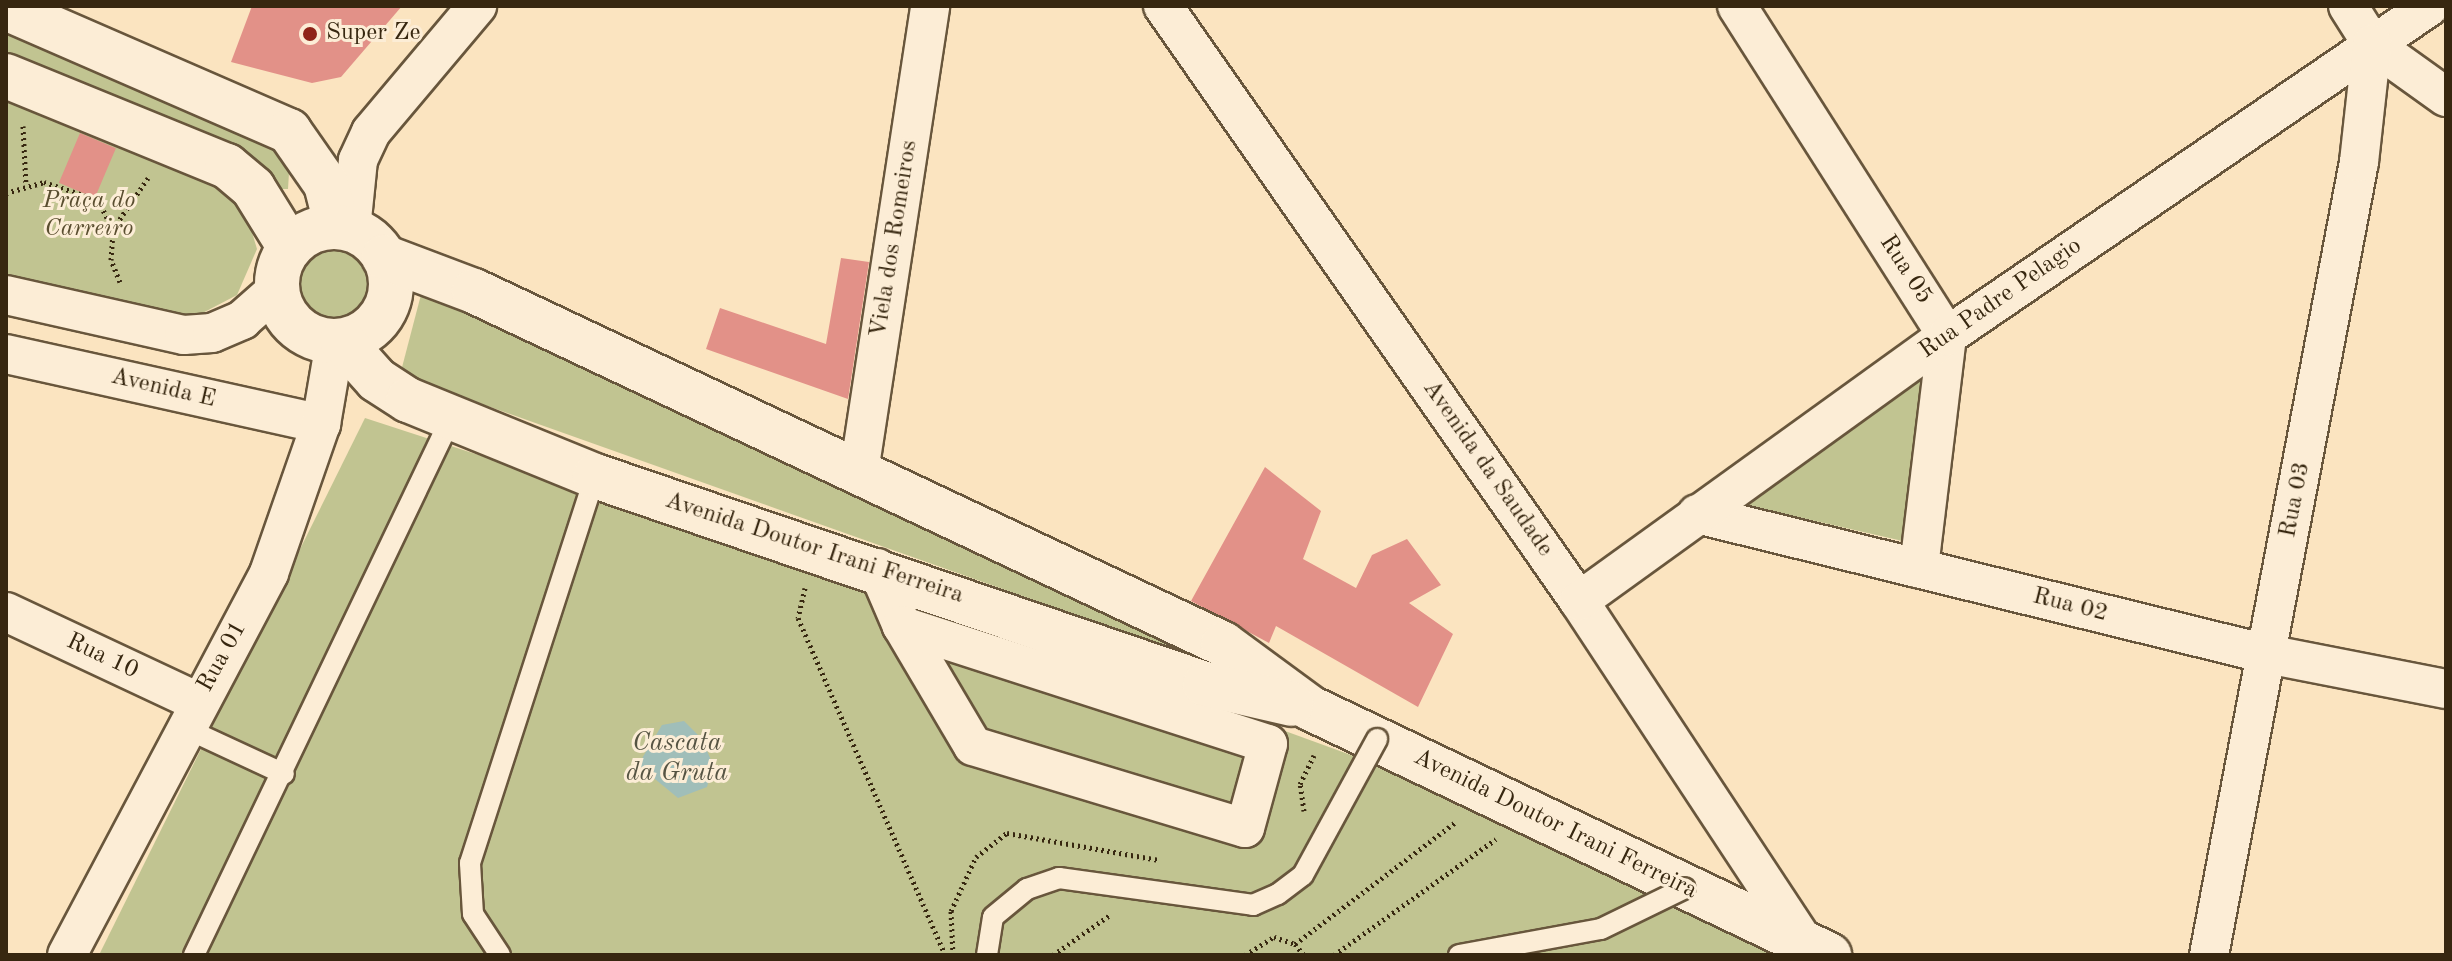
<!DOCTYPE html>
<html>
<head>
<meta charset="utf-8">
<style>
	body { margin:0 }
	#map { position:relative; width:2452px; height:961px; overflow:hidden; background:#fbe4c0; font-family:"Old Standard TT",serif }
	div>[style] { position:absolute }
	[style*='--x'] { left:calc(var(--x)*1px); top:calc(var(--y)*1px); width:calc(var(--w)*1px); rotate:calc(var(--a)*1deg) }
	.green>* { inset:0; background:#c1c491 }
	.round { border-radius:50% }
	.water>* { inset:0; background:#a0beb9 }
	.building>* { inset:0; background:#e29188; transform-origin:0 0 }
	.path>* { height:5px; margin-top:-2.5px; transform-origin:0; background:repeating-linear-gradient(90deg,#372710 0 2px,transparent 0 6px) }
	.roads { filter:drop-shadow(2px 0 #68563c) drop-shadow(-2px 0 #68563c) drop-shadow(0 2px #68563c) drop-shadow(0 -2px #68563c) }
	.service>* { height:20px; margin:-10px; padding:0 10px; transform-origin:10px; border-radius:10px; background:#fcedd6 }
	.minor>* { height:38px; margin:-19px; padding:0 19px; transform-origin:19px; border-radius:19px; background:#fcedd6 }
	.tertiary>* { height:44px; margin:-22px; padding:0 22px; transform-origin:22px; border-radius:22px; background:#fcedd6 }
	.tertiary>.ring { margin:-22px; padding:0; box-sizing:content-box; background:none; border:44px solid #fcedd6; border-radius:50% }
	.bridges { filter:drop-shadow(2px 0 #68563c) drop-shadow(-2px 0 #68563c) drop-shadow(0 2px #68563c) drop-shadow(0 -2px #68563c) }
	.service-bridge>* { height:20px; margin:-10px; padding:0 10px; transform-origin:10px; border-radius:10px; background:#fcedd6 }
	.dots>* { width:22px; height:22px; translate:-50% -50%; box-sizing:border-box; border:4px solid #fcedd6; border-radius:50% }
	span { translate:-50% -50%; white-space:nowrap; text-align:center; line-height:1.15; -webkit-text-stroke:6px #fcedd6; paint-order:stroke }
	.poi-label { font-size:24px; color:#372710 }
	.left { translate:0 -50%; text-align:left }
	.park-label { font-size:24px; color:#5a4e30; font-style:italic }
	.street-label { font-size:24px; color:#372710 }
	.water-label { font-size:26px; color:#565443; font-style:italic }
	.frame { position:absolute; inset:0; border:8px solid #372710; pointer-events:none }
</style>
</head>
<body>
<div id="map">
	<div class="green">
		<div style="clip-path:polygon(6px 29px,270px 139px,290px 156px,288px 189px,269px 189px,6px 63px)"></div>
		<div style="clip-path:polygon(6px 95px,215px 179px,246px 212px,257px 249px,237px 295px,193px 318px,6px 281px)"></div>
		<div class="round" style="left:292px;top:244px;width:80px;height:80px"></div>
		<div style="clip-path:polygon(423px 287px,1181px 645px,1177px 651px,400px 375px)"></div>
		<div style="clip-path:polygon(1921px 377px,1907px 542px,1736px 503px)"></div>
		<div style="clip-path:polygon(365px 418px,960px 612px,1433px 785px,1783px 955px,99px 955px)"></div>
	</div>
	<div class="water">
		<div style="clip-path:polygon(684px 721px,702px 739px,713px 765px,707px 787px,678px 798px,638px 765px,662px 725px)"></div>
	</div>
	<div class="building">
		<div style="clip-path:polygon(252px 6px,402px 6px,341px 77px,312px 83px,231px 62px)"></div>
		<div style="left:80px;top:133px;width:39px;height:54px;rotate:23deg"></div>
		<div style="clip-path:polygon(841px 258px,869px 262px,848px 399px,706px 349px,720px 308px,826px 344px)"></div>
		<div style="clip-path:polygon(1265px 467px,1321px 511px,1303px 559px,1356px 588px,1372px 555px,1407px 539px,1441px 585px,1409px 603px,1453px 634px,1418px 707px,1276px 626px,1269px 643px,1191px 601px)"></div>
	</div>
	<div class="path">
		<div style="--x:23;--y:126;--w:59;--a:87.1"></div>
		<div style="--x:6;--y:193;--w:40;--a:-16"></div>
		<div style="--x:44;--y:182;--w:57;--a:18.4"></div>
		<div style="--x:98;--y:200;--w:31;--a:63"></div>
		<div style="--x:120;--y:282;--w:24;--a:-112"></div>
		<div style="--x:111;--y:260;--w:31;--a:-86"></div>
		<div style="--x:113;--y:229;--w:62;--a:-55.5"></div>
		<div style="--x:805;--y:588;--w:31;--a:103"></div>
		<div style="--x:798;--y:618;--w:368;--a:66.4"></div>
		<div style="--x:1304;--y:811;--w:27;--a:-98"></div>
		<div style="--x:1300;--y:784;--w:32;--a:-64"></div>
		<div style="--x:1295;--y:944;--w:203;--a:-37.2"></div>
		<div style="--x:953;--y:955;--w:44;--a:-92.6"></div>
		<div style="--x:951;--y:911;--w:60;--a:-65.2"></div>
		<div style="--x:976;--y:857;--w:39;--a:-38"></div>
		<div style="--x:1007;--y:833;--w:153;--a:10.1"></div>
		<div style="--x:1053;--y:955;--w:70;--a:-35.1"></div>
		<div style="--x:1245;--y:955;--w:34;--a:-32"></div>
		<div style="--x:1274;--y:937;--w:22;--a:18"></div>
		<div style="--x:1295;--y:944;--w:14;--a:51"></div>
		<div style="--x:1334;--y:955;--w:199;--a:-35.6"></div>
	</div>
	<div class="roads">
		<div class="service">
			<div style="--x:185;--y:728;--w:109;--a:24.9"></div>
			<div style="--x:194;--y:955;--w:595;--a:-64.42"></div>
			<div style="--x:500;--y:955;--w:49;--a:-123.4"></div>
			<div style="--x:473;--y:914;--w:51;--a:-93.4"></div>
			<div style="--x:470;--y:863;--w:407;--a:-72.1"></div>
		</div>
		<div class="minor">
			<div style="--x:1163;--y:6;--w:726;--a:55.04"></div>
			<div style="--x:1579;--y:601;--w:405;--a:56.6"></div>
			<div style="--x:1737;--y:6;--w:391;--a:57.5"></div>
			<div style="--x:1947;--y:336;--w:234;--a:96.9"></div>
			<div style="--x:2348;--y:6;--w:45;--a:57.7"></div>
			<div style="--x:2372;--y:44;--w:91;--a:35.6"></div>
			<div style="--x:351;--y:229;--w:69;--a:-84.2"></div>
			<div style="--x:358;--y:160;--w:31;--a:-65"></div>
			<div style="--x:371;--y:132;--w:165;--a:-49.9"></div>
			<div style="--x:6;--y:295;--w:182;--a:12.7"></div>
			<div style="--x:184;--y:335;--w:28;--a:-4"></div>
			<div style="--x:212;--y:333;--w:33;--a:-23"></div>
			<div style="--x:242;--y:320;--w:45;--a:-41.4"></div>
			<div style="--x:6;--y:354;--w:323;--a:12.5"></div>
			<div style="--x:859;--y:472;--w:471;--a:-81.3"></div>
			<div style="--x:1697;--y:514;--w:587;--a:13.8"></div>
			<div style="--x:2267;--y:654;--w:182;--a:11.1"></div>
			<div style="--x:877;--y:568;--w:63;--a:66.7"></div>
			<div style="--x:902;--y:626;--w:139;--a:59.4"></div>
			<div style="--x:973;--y:746;--w:284;--a:16.8"></div>
			<div style="--x:1245;--y:828;--w:87;--a:-74.7"></div>
			<div style="--x:1268;--y:744;--w:385;--a:-162.1"></div>
			<div style="--x:1579;--y:601;--w:453;--a:-35.8"></div>
			<div style="--x:1947;--y:336;--w:585;--a:-34.34"></div>
			<div style="--x:6;--y:612;--w:212;--a:25.1"></div>
			<div style="--x:67;--y:955;--w:432;--a:-62.1"></div>
			<div style="--x:269;--y:573;--w:158;--a:-70.8"></div>
			<div style="--x:321;--y:424;--w:83;--a:-80.3"></div>
			<div style="--x:2209;--y:955;--w:807;--a:-79.29"></div>
			<div style="--x:2359;--y:162;--w:119;--a:-83.7"></div>
		</div>
		<div class="tertiary">
			<div style="--x:6;--y:8;--w:309;--a:23.5"></div>
			<div style="--x:289;--y:131;--w:65;--a:55.1"></div>
			<div style="--x:326;--y:184;--w:44;--a:75.7"></div>
			<div style="--x:6;--y:76;--w:239;--a:22.2"></div>
			<div style="--x:227;--y:166;--w:34;--a:40"></div>
			<div style="--x:253;--y:188;--w:70;--a:58.3"></div>
			<div class="ring" style="left:277px;top:227px;width:70px;height:70px"></div>
			<div style="--x:384;--y:257;--w:96;--a:20.7"></div>
			<div style="--x:474;--y:291;--w:828;--a:25.23"></div>
			<div style="--x:1223;--y:644;--w:108;--a:36.3"></div>
			<div style="--x:1310;--y:708;--w:575;--a:25.45"></div>
			<div style="--x:342;--y:341;--w:52;--a:48.1"></div>
			<div style="--x:377;--y:380;--w:37;--a:33"></div>
			<div style="--x:408;--y:400;--w:202;--a:22.1"></div>
			<div style="--x:595;--y:476;--w:644;--a:18.83"></div>
			<div style="--x:1205;--y:684;--w:89;--a:12.9"></div>
		</div>
	</div>
	<div class="bridges">
		<div class="service-bridge">
			<div style="--x:987;--y:955;--w:38;--a:-81"></div>
			<div style="--x:993;--y:917;--w:44;--a:-39.5"></div>
			<div style="--x:1027;--y:889;--w:34;--a:-19"></div>
			<div style="--x:1059;--y:878;--w:196;--a:7.9"></div>
			<div style="--x:1253;--y:905;--w:27;--a:-24"></div>
			<div style="--x:1278;--y:894;--w:31;--a:-37"></div>
			<div style="--x:1303;--y:875;--w:155;--a:-61.4"></div>
			<div style="--x:1459;--y:955;--w:144;--a:-10.4"></div>
			<div style="--x:1601;--y:929;--w:93;--a:-26"></div>
		</div>
	</div>
	<div class="dots">
		<div style="left:310px;top:34px;background:#8f2418"></div>
	</div>
	<div class="poi-label">
		<span class="left" style="left:326px;top:34px">Super Ze</span>
	</div>
	<div class="park-label">
		<span style="left:89px;top:216px">Praça do<br>Carreiro</span>
	</div>
	<div class="street-label">
		<span style="left:895px;top:239px;rotate:-81deg">Viela dos Romeiros</span>
		<span style="left:1905px;top:270px;rotate:57deg">Rua 05</span>
		<span style="left:2001px;top:299px;rotate:-35deg">Rua Padre Pelagio</span>
		<span style="left:163px;top:389px;rotate:13deg">Avenida E</span>
		<span style="left:1487px;top:469px;rotate:55deg">Avenida da Saudade</span>
		<span style="left:2296px;top:500px;rotate:-79deg">Rua 03</span>
		<span style="left:814px;top:549px;rotate:18deg">Avenida Doutor Irani Ferreira</span>
		<span style="left:2070px;top:606px;rotate:14deg">Rua 02</span>
		<span style="left:102px;top:657px;rotate:25deg">Rua 10</span>
		<span style="left:223px;top:657px;rotate:-61deg">Rua 01</span>
		<span style="left:1555px;top:825px;rotate:26deg">Avenida Doutor Irani Ferreira</span>
	</div>
	<div class="water-label">
		<span style="left:677px;top:759px">Cascata<br>da Gruta</span>
	</div>
	<div class="frame"></div>
</div>
</body>
</html>
